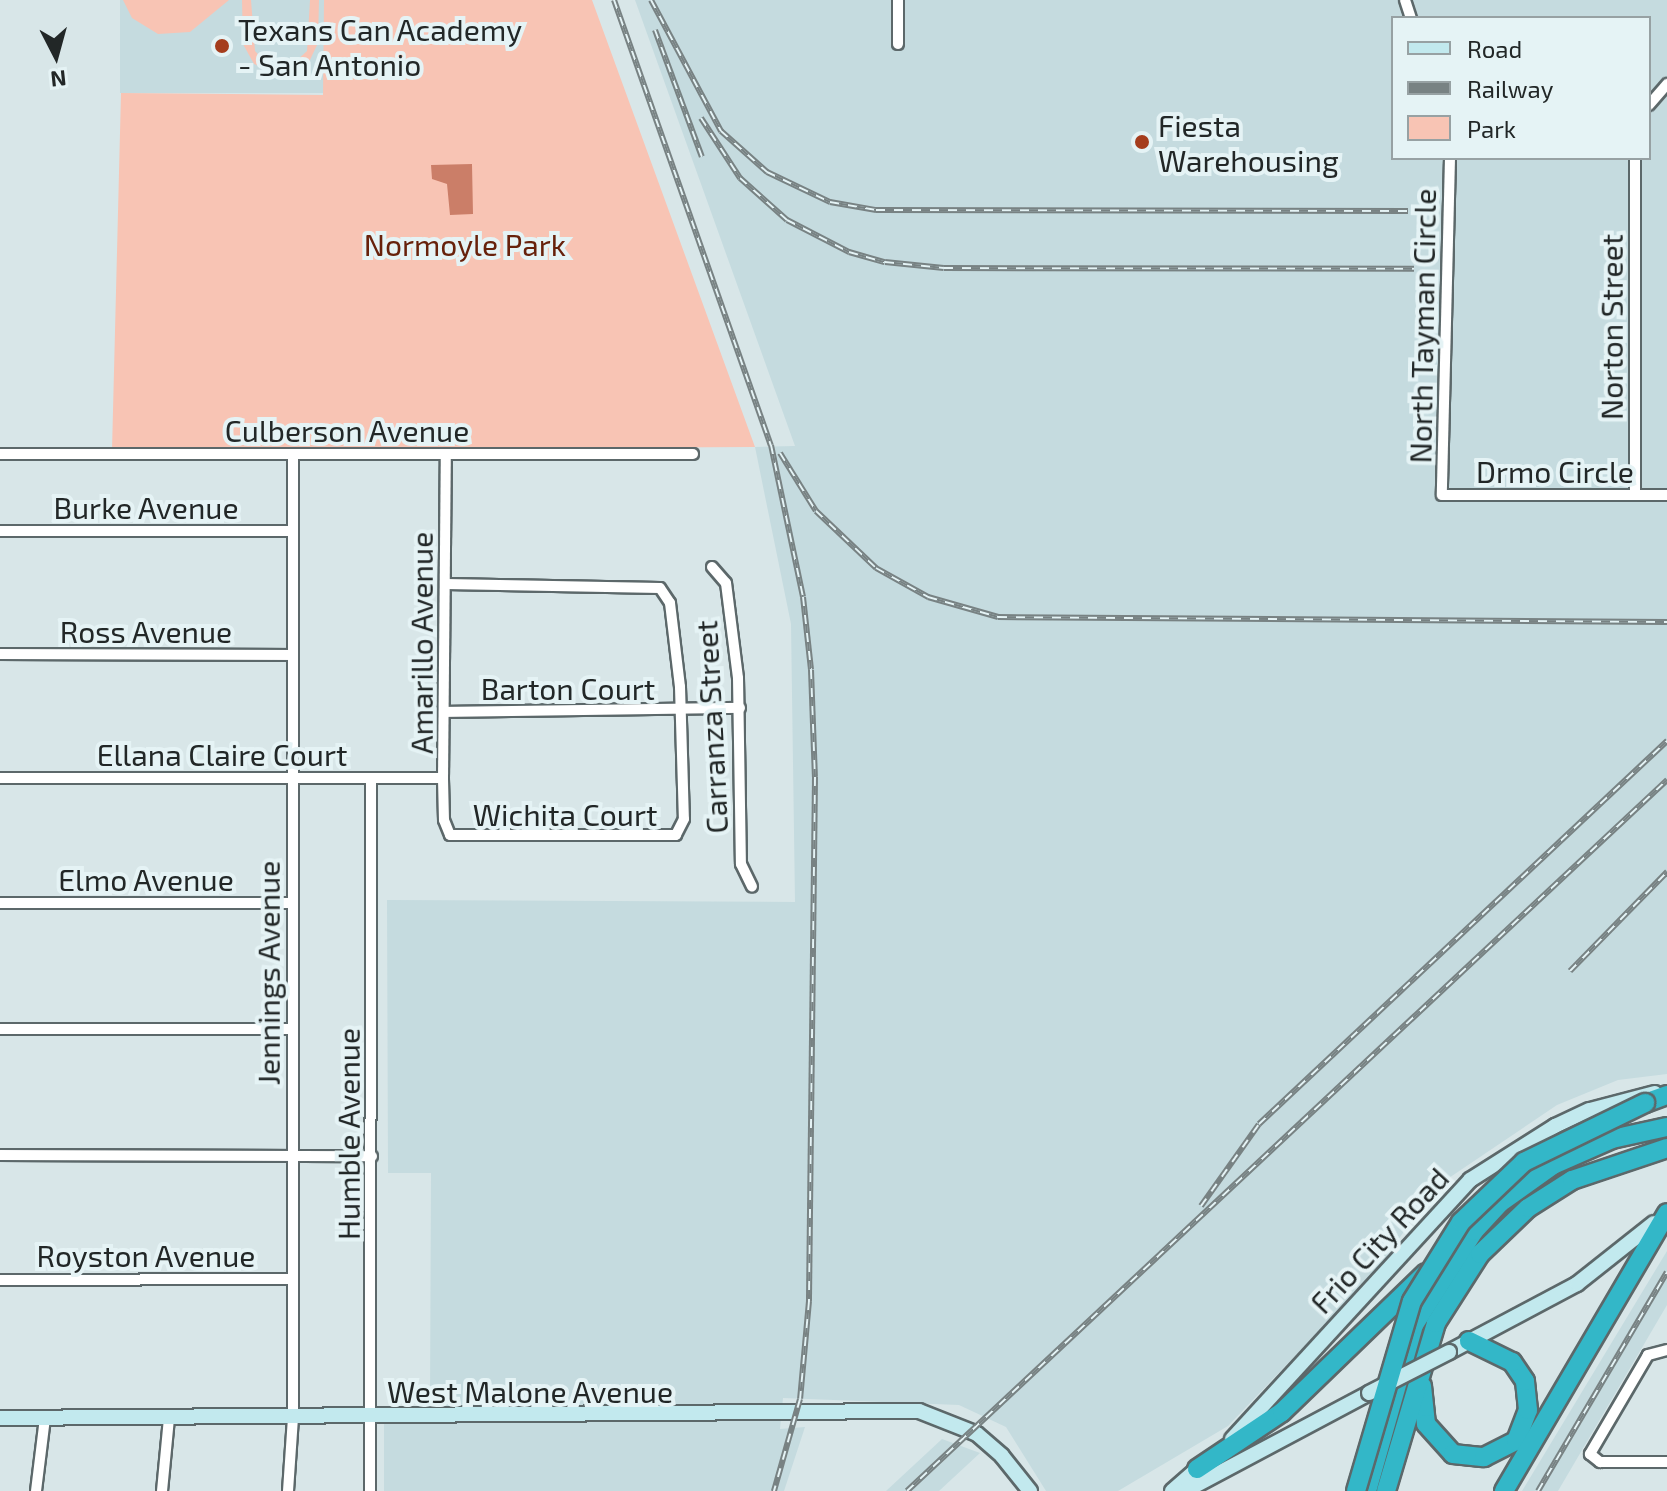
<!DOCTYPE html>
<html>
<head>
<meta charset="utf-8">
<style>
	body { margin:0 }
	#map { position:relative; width:1667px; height:1491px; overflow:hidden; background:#d8e6e8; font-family:"Exo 2",sans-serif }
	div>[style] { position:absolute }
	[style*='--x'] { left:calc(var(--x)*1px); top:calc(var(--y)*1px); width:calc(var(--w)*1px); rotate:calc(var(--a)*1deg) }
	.built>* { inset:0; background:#c5dbdf; transform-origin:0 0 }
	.green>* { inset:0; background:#f8c4b4 }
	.water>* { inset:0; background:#cb7e68 }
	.roads { filter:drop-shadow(2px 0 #5c686a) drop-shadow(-2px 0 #5c686a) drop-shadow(0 2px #5c686a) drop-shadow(0 -2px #5c686a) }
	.street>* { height:10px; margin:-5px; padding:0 5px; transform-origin:5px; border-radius:5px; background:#fff }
	.secondary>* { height:14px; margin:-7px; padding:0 7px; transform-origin:7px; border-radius:7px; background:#c2e9ee }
	.highway>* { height:18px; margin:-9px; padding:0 9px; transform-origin:9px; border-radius:9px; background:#33b7c8 }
	.rail>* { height:6px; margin-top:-3px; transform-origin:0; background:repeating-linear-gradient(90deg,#e5f3f5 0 9px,#788283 0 18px); box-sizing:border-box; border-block:2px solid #788283 }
	.bridges { filter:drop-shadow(2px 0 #5c686a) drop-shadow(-2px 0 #5c686a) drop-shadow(0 2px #5c686a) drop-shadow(0 -2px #5c686a) }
	.secondary-bridge>* { height:14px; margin:-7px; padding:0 7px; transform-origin:7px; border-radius:7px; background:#c2e9ee }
	.highway-bridge>* { height:18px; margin:-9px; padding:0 9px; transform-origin:9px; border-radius:9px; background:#33b7c8 }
	.dots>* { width:22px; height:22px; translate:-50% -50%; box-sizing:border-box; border:4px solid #e5f3f5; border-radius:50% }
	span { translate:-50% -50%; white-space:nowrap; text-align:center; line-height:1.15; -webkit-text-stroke:8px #e5f3f5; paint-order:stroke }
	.poi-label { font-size:30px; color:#222727 }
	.left { translate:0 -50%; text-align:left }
	.park-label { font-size:30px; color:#67210b }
	.street-label { font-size:30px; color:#222727 }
	.legend { position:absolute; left:1391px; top:16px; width:260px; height:144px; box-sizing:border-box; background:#e5f3f5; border:2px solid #97a1a3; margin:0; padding:10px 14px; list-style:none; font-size:24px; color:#222727 }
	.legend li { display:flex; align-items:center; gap:16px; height:40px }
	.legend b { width:40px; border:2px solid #97a1a3 }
	.north { position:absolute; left:16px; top:16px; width:80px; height:80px; -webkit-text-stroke:6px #e5f3f5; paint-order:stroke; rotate:174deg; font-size:22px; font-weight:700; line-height:32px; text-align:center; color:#222727 }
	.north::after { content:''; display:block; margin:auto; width:28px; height:36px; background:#222727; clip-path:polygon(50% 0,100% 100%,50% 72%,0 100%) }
</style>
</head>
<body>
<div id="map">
	<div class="built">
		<div style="left:120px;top:0;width:204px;height:93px"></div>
		<div style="clip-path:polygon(evenodd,635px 0,1667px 0,1667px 1074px,1618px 1080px,1557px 1105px,1434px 1188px,1378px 1269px,1228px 1426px,1118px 1491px,1046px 1491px,1006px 1427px,959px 1405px,783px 1398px,780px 1429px,805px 1427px,784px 1491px,384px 1491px,384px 1408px,430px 1406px,431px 1173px,388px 1173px,387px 900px,795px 902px,791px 624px,755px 447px,795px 446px,635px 0,1393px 18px,1649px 18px,1649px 158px,1393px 158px,1393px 18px)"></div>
		<div style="clip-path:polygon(1667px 1251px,1667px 1305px,1558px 1491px,1522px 1491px)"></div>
		<div style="clip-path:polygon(942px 1439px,980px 1453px,939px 1491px,886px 1491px)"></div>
	</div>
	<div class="green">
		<div style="clip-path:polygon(123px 0,229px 0,190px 32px,158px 34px,132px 18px)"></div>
		<div style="clip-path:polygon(242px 0,251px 0,255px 51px,267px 64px,281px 67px,294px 63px,307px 51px,310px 0,319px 0,318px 43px,308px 64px,281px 75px,254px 64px,243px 44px)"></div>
		<div style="clip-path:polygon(324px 0,592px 0,755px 447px,112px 450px,121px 93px,323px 95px)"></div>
	</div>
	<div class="water">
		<div style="clip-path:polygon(472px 164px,473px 214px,450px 215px,447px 184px,432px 179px,431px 165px)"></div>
	</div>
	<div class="roads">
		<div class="street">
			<div style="--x:1405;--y:0;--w:19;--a:72"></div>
			<div style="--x:898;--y:44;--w:44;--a:-90"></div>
			<div style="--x:1649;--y:105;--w:28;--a:-49"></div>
			<div style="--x:1450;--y:158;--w:337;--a:91.4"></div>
			<div style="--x:1442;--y:495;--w:225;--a:0"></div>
			<div style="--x:0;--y:454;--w:693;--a:0"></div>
			<div style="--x:1635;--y:495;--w:337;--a:-90"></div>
			<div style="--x:0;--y:531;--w:293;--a:0"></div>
			<div style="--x:712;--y:567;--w:21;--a:49"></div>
			<div style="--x:726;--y:583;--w:96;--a:82.8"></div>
			<div style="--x:738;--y:678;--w:186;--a:89.1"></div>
			<div style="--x:741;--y:864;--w:25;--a:64"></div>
			<div style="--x:446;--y:584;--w:214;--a:1.1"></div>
			<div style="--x:660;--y:588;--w:18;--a:56"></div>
			<div style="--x:670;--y:603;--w:85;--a:83.2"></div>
			<div style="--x:680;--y:687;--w:132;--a:88.3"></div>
			<div style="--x:684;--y:819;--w:18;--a:117"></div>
			<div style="--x:676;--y:835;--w:226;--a:180"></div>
			<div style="--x:450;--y:835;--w:16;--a:-112"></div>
			<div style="--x:444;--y:820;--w:42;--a:-91.4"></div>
			<div style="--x:443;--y:778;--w:323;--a:-89.5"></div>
			<div style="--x:0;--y:654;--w:292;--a:0.2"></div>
			<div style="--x:445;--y:712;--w:295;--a:-0.8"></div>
			<div style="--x:0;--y:778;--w:443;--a:0"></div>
			<div style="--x:0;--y:903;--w:292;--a:0"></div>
			<div style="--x:0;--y:1029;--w:292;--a:0"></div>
			<div style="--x:0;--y:1155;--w:372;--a:0.2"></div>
			<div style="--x:0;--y:1280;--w:291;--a:-0.2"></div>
			<div style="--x:1667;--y:1350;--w:20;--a:165"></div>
			<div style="--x:1648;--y:1355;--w:115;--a:120.4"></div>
			<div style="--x:1590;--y:1454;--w:13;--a:39"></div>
			<div style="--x:1600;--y:1462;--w:67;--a:0"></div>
			<div style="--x:36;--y:1491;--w:74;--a:-83"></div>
			<div style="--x:162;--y:1491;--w:73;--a:-84.5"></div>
			<div style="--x:288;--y:1491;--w:74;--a:-86.1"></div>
			<div style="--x:293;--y:1417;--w:963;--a:-90"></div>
			<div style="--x:370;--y:1491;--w:713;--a:-89.92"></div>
		</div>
		<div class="secondary">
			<div style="--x:1449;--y:1352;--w:145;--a:-28"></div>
			<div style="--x:1577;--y:1284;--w:98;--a:-38.4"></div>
			<div style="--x:0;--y:1418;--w:919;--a:-0.44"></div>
			<div style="--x:919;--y:1411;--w:62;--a:21.6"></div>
			<div style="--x:977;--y:1434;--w:33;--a:41"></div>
			<div style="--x:1002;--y:1456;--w:45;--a:51.3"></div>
			<div style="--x:1232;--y:1439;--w:352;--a:-47.4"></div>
			<div style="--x:1470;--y:1180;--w:101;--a:-32.4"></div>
			<div style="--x:1555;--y:1126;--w:38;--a:-25"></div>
			<div style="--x:1590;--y:1110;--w:67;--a:-14.7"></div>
			<div style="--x:1172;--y:1491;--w:43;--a:-41.2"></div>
			<div style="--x:1185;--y:1491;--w:208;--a:-28"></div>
		</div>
		<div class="highway">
			<div style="--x:1645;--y:1103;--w:23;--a:-20"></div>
			<div style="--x:1422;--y:1386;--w:38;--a:84"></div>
			<div style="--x:1426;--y:1424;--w:40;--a:48"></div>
			<div style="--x:1453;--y:1454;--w:31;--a:6"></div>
			<div style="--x:1484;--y:1457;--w:36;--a:-27"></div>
			<div style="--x:1516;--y:1441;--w:33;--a:-69"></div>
			<div style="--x:1528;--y:1410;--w:29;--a:-96"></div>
			<div style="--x:1525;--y:1381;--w:23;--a:-124"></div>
			<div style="--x:1512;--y:1362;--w:48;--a:-154"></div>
			<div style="--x:1197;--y:1469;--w:102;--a:-33.8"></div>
			<div style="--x:1282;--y:1412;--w:200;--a:-44"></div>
			<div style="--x:1367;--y:1491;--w:173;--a:-74.2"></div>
			<div style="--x:1414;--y:1325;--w:112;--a:-57.4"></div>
			<div style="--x:1474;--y:1231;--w:38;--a:-47"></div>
			<div style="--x:1500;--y:1203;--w:65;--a:-35.6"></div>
			<div style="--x:1553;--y:1165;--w:64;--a:-23.8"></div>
			<div style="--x:1612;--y:1139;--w:56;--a:-12.3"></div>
			<div style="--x:1386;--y:1491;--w:175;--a:-73.4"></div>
			<div style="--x:1436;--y:1323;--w:82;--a:-57.5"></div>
			<div style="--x:1480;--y:1254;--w:66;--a:-43.8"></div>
			<div style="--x:1528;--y:1208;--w:52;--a:-32.5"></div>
			<div style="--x:1572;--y:1180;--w:100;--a:-18.6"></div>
			<div style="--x:1504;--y:1491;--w:322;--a:-59.6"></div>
		</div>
	</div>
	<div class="rail">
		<div style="--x:614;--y:0;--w:472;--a:70.6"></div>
		<div style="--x:771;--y:445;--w:155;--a:78.1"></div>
		<div style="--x:803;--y:597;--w:73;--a:83.7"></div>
		<div style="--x:811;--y:670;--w:107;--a:87.9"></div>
		<div style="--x:815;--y:777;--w:524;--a:90.66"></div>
		<div style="--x:809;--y:1301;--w:98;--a:95.2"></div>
		<div style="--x:800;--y:1399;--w:96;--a:105.8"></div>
		<div style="--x:651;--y:0;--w:149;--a:61.9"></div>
		<div style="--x:721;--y:131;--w:62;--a:41.7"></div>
		<div style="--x:767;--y:172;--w:70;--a:25.5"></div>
		<div style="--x:830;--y:202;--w:47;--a:9.9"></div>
		<div style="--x:876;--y:210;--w:532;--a:0.11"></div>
		<div style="--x:655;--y:30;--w:135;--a:69.7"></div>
		<div style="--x:701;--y:118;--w:72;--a:57"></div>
		<div style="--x:740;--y:178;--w:63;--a:41.8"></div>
		<div style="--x:787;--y:220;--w:70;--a:27.3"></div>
		<div style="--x:849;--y:252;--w:37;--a:16"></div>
		<div style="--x:885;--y:262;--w:59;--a:5.8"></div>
		<div style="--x:944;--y:268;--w:470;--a:0.1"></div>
		<div style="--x:780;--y:453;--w:68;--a:58.2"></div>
		<div style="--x:816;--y:511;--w:83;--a:43.5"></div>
		<div style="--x:876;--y:568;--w:60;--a:29.1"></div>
		<div style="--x:928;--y:597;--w:73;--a:15.9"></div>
		<div style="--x:998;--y:617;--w:669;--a:0.43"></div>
		<div style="--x:1570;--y:971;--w:139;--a:-45.6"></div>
		<div style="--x:1201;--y:1206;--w:100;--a:-54.7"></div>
		<div style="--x:1259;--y:1124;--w:560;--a:-43.19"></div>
		<div style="--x:907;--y:1491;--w:1041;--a:-43.09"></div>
		<div style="--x:1538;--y:1491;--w:254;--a:-59.5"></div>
	</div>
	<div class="bridges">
		<div class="secondary-bridge">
			<div style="--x:1369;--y:1393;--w:90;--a:-27.1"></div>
		</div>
		<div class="highway-bridge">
			<div style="--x:1356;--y:1491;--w:198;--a:-73.6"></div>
			<div style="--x:1412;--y:1301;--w:93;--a:-58.2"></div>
			<div style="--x:1461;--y:1222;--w:87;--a:-43.6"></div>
			<div style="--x:1524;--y:1162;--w:135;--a:-26"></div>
		</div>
	</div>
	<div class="dots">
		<div style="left:222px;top:46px;background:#a53d1d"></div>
		<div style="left:1142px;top:142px;background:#a53d1d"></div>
	</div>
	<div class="poi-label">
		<span class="left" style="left:238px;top:46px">Texans Can Academy<br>- San Antonio</span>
		<span class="left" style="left:1158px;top:142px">Fiesta<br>Warehousing</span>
	</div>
	<div class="park-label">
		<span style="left:465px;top:244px">Normoyle Park</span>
	</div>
	<div class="street-label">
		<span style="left:1422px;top:326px;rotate:-89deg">North Tayman Circle</span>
		<span style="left:1611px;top:327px;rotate:-90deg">Norton Street</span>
		<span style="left:347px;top:430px">Culberson Avenue</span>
		<span style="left:1555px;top:471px">Drmo Circle</span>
		<span style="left:146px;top:507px">Burke Avenue</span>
		<span style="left:146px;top:631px">Ross Avenue</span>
		<span style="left:421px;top:643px;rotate:-90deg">Amarillo Avenue</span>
		<span style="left:568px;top:688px">Barton Court</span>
		<span style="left:711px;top:727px;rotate:-93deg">Carranza Street</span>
		<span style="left:222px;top:754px">Ellana Claire Court</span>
		<span style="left:565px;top:814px">Wichita Court</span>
		<span style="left:146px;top:879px">Elmo Avenue</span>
		<span style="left:268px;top:973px;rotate:-90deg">Jennings Avenue</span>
		<span style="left:348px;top:1134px;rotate:-90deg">Humble Avenue</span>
		<span style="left:1379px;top:1240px;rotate:-47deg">Frio City Road</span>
		<span style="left:146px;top:1255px">Royston Avenue</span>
		<span style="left:530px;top:1391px">West Malone Avenue</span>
	</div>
	<ul class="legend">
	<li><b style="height:10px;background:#c2e9ee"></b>Road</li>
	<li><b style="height:10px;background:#788283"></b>Railway</li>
	<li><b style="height:22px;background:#f8c4b4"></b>Park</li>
	</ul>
	<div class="north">N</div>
</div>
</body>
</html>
